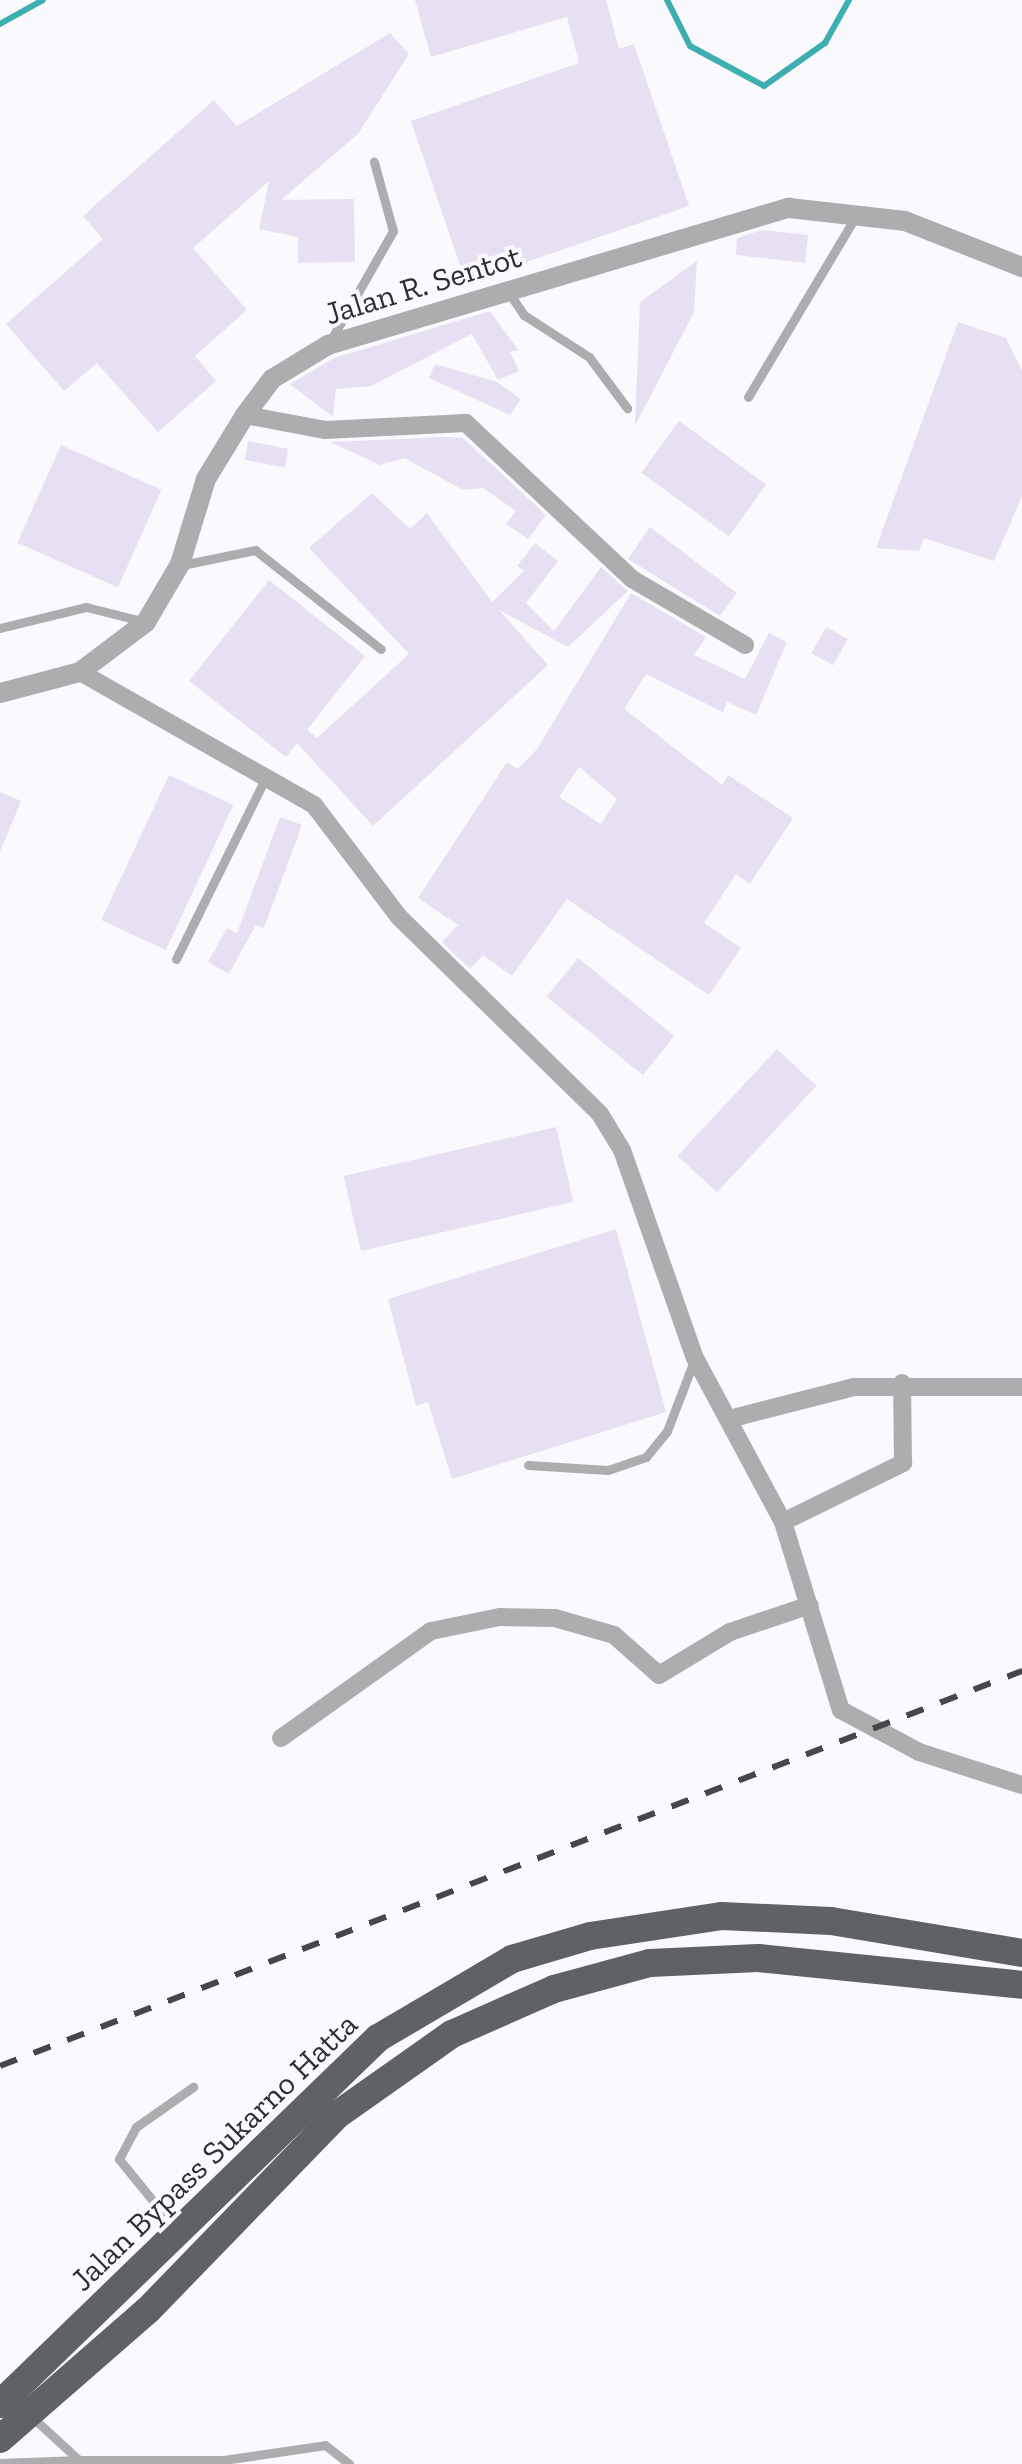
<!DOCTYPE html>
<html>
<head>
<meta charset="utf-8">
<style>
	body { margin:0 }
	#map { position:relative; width:1022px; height:2464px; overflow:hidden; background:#faf9fe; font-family:"Zilla Slab",serif }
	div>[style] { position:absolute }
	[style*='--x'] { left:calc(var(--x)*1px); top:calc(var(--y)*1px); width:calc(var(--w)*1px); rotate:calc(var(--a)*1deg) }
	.stream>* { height:6px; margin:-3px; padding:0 3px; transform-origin:3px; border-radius:3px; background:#3eafb0 }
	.building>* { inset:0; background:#e6e0f2; transform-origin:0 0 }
	.service>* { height:9px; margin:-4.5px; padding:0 4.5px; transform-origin:4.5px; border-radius:4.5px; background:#abadae }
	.minor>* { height:18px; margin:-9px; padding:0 9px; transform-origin:9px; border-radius:9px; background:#abadae }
	.tertiary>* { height:20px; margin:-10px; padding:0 10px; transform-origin:10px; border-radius:10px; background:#abadae }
	.trunk>* { height:28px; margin:-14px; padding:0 14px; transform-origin:14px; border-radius:14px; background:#5e6264 }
	.rail>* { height:6px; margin-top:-3px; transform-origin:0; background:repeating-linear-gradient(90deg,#474648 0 18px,transparent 0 36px) }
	span { translate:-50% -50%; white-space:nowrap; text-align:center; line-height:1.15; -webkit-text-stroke:8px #faf9fe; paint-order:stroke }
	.street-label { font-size:32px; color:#2e2d2f }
</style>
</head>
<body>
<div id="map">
	<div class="stream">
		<div style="--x:667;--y:0;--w:51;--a:63.4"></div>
		<div style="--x:690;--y:46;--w:84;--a:28.4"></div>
		<div style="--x:764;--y:86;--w:75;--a:-35.2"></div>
		<div style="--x:825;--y:43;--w:49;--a:-60.8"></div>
		<div style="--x:0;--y:24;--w:49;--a:-29.2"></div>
	</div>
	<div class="building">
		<div style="clip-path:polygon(415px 0,606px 0,619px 49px,634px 44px,689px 206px,466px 283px,411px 121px,579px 63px,567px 17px,431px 57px)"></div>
		<div style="clip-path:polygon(390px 33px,409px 54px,358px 134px,281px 200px,354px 199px,355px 262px,298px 263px,298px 237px,259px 229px,269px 181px,193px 248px,247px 310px,195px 356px,216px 381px,158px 432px,97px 363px,64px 391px,6px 324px,103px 239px,83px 216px,214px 100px,237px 126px)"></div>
		<div style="clip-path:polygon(762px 230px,808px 235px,805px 263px,736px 255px,737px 238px)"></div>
		<div style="clip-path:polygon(697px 261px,694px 312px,635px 426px,640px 302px)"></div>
		<div style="clip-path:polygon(490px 311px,518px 350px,510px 352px,519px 371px,498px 380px,472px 334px,371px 386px,336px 389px,333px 417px,290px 384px,334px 358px)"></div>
		<div style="clip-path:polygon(958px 322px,1006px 338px,1022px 371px,1022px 496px,994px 561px,924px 538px,919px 551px,876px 548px)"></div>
		<div style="clip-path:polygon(435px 364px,497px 382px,521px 399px,510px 415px,429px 378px)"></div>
		<div style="left:679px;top:421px;width:108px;height:64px;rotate:36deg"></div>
		<div style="clip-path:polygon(444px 437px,463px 438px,546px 515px,528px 539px,506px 524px,516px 511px,483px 488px,463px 490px,404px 458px,380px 465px,330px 442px)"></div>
		<div style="left:248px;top:441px;width:41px;height:19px;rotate:11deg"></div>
		<div style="left:61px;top:445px;width:110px;height:107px;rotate:24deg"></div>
		<div style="clip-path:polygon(372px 493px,410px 529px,427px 513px,492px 602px,524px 571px,517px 566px,535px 543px,558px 561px,526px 603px,554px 631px,601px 567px,628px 591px,568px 647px,499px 610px,548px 665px,373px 826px,297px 743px,286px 757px,189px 681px,269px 580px,365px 656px,307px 730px,317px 738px,409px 654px,309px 548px)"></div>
		<div style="clip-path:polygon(650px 527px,737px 593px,720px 616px,628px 559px)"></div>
		<div style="clip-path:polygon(evenodd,631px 593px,706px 637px,694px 655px,745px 679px,769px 633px,787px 642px,756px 715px,727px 702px,723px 712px,646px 674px,624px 709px,722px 785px,728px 775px,793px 818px,750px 884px,736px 874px,704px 923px,741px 948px,709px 995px,567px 899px,512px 976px,483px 955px,470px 969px,442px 942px,458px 925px,418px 898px,507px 762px,518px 769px,537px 749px,631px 593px,579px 767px,617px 799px,601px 824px,559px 797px,579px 767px)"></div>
		<div style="left:826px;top:627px;width:25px;height:30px;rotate:29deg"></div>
		<div style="left:169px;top:775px;width:71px;height:160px;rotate:25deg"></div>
		<div style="clip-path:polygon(0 792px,21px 801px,0 852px)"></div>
		<div style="clip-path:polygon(280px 817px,302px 825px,264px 928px,256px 925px,229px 974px,208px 962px,227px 928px,237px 933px)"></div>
		<div style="left:578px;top:958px;width:124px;height:50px;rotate:39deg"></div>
		<div style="left:777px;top:1049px;width:54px;height:146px;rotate:43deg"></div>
		<div style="left:556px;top:1127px;width:77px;height:218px;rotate:77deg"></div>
		<div style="clip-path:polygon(616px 1229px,666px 1412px,452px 1479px,428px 1402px,416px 1406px,388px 1299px)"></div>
	</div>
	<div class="service">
		<div style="--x:509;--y:293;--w:27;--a:56"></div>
		<div style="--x:524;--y:315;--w:77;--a:32.9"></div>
		<div style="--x:589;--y:357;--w:64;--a:53.3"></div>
		<div style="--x:328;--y:345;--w:131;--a:-60.3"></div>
		<div style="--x:393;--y:231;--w:72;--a:-105.4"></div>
		<div style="--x:748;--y:397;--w:211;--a:-59.2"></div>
		<div style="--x:182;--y:565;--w:75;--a:-11.6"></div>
		<div style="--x:255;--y:550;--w:160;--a:38.2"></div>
		<div style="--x:0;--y:628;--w:89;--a:-13.7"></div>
		<div style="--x:86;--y:607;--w:62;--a:14"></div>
		<div style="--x:176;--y:959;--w:201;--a:-63.7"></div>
		<div style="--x:528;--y:1465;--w:80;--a:3.6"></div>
		<div style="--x:608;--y:1470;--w:40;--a:-18.9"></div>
		<div style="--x:646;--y:1457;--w:33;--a:-51"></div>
		<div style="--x:667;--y:1431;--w:78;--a:-69"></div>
		<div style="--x:175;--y:2228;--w:89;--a:-129.1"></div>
		<div style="--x:119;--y:2159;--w:36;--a:-62"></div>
		<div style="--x:136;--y:2127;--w:70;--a:-35.1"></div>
		<div style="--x:32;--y:2417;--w:64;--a:42.5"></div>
		<div style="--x:79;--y:2460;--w:145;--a:0"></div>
		<div style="--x:224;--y:2460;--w:102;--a:-8.4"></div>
		<div style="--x:325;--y:2445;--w:31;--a:38"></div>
		<div style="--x:0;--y:2463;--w:79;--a:-2.2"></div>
	</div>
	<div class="minor">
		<div style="--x:245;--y:415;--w:81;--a:10.6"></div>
		<div style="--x:325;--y:430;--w:141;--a:-2.8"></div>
		<div style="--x:466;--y:423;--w:228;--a:43.2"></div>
		<div style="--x:632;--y:579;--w:131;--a:30.3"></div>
		<div style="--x:80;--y:672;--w:269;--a:29.6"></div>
		<div style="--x:314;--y:805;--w:141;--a:52.8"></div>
		<div style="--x:399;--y:917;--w:281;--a:44.4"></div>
		<div style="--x:600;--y:1114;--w:42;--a:58.6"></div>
		<div style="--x:622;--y:1150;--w:220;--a:70.7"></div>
		<div style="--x:695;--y:1358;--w:186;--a:61.8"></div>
		<div style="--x:783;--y:1522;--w:197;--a:72.9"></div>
		<div style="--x:841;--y:1710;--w:89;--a:28.3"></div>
		<div style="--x:919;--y:1752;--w:108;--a:17.8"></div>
		<div style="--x:733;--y:1418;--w:125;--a:-14.4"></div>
		<div style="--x:854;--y:1387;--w:168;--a:0"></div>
		<div style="--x:783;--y:1522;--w:134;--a:-26.2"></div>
		<div style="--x:903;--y:1463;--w:80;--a:-90.7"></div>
		<div style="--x:281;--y:1738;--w:184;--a:-35.5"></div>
		<div style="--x:431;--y:1631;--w:70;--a:-11.5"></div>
		<div style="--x:500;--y:1617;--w:55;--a:1"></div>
		<div style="--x:555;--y:1618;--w:61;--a:16.1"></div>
		<div style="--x:614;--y:1635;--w:60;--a:41.6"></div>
		<div style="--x:659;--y:1675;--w:83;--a:-31.2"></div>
		<div style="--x:730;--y:1632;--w:84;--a:-18.6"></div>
	</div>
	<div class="tertiary">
		<div style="--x:0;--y:693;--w:83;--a:-14.7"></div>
		<div style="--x:80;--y:672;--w:83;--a:-37.1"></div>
		<div style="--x:146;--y:622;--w:67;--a:-59.6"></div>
		<div style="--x:180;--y:564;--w:89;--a:-73"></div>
		<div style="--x:206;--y:479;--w:75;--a:-58.6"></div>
		<div style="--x:245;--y:415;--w:45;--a:-53.1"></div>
		<div style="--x:272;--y:379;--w:66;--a:-31.3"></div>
		<div style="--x:328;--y:345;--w:481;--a:-16.6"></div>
		<div style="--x:789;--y:208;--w:117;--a:6.4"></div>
		<div style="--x:905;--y:221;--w:126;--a:21.5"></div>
	</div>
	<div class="trunk">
		<div style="--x:0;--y:2404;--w:526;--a:-44.08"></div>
		<div style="--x:378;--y:2038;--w:156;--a:-30.5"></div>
		<div style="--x:512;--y:1959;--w:81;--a:-16.4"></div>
		<div style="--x:590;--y:1936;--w:134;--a:-8.6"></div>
		<div style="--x:722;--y:1916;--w:109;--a:2.6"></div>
		<div style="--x:831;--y:1921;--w:194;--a:9.5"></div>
		<div style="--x:0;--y:2439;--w:196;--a:-41.1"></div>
		<div style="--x:148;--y:2310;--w:272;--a:-45.9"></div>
		<div style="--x:337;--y:2115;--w:141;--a:-35.2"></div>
		<div style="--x:452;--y:2034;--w:111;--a:-23.8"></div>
		<div style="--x:554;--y:1989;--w:99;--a:-15.2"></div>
		<div style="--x:650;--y:1963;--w:108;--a:-2.7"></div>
		<div style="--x:758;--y:1958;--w:265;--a:5.8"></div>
	</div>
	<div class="rail">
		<div style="--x:0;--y:2066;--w:1096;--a:-21.13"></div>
	</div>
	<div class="street-label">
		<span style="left:423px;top:285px;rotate:-17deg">Jalan R. Sentot</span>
		<span style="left:214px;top:2152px;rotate:-44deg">Jalan Bypass Sukarno Hatta</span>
	</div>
</div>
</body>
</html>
